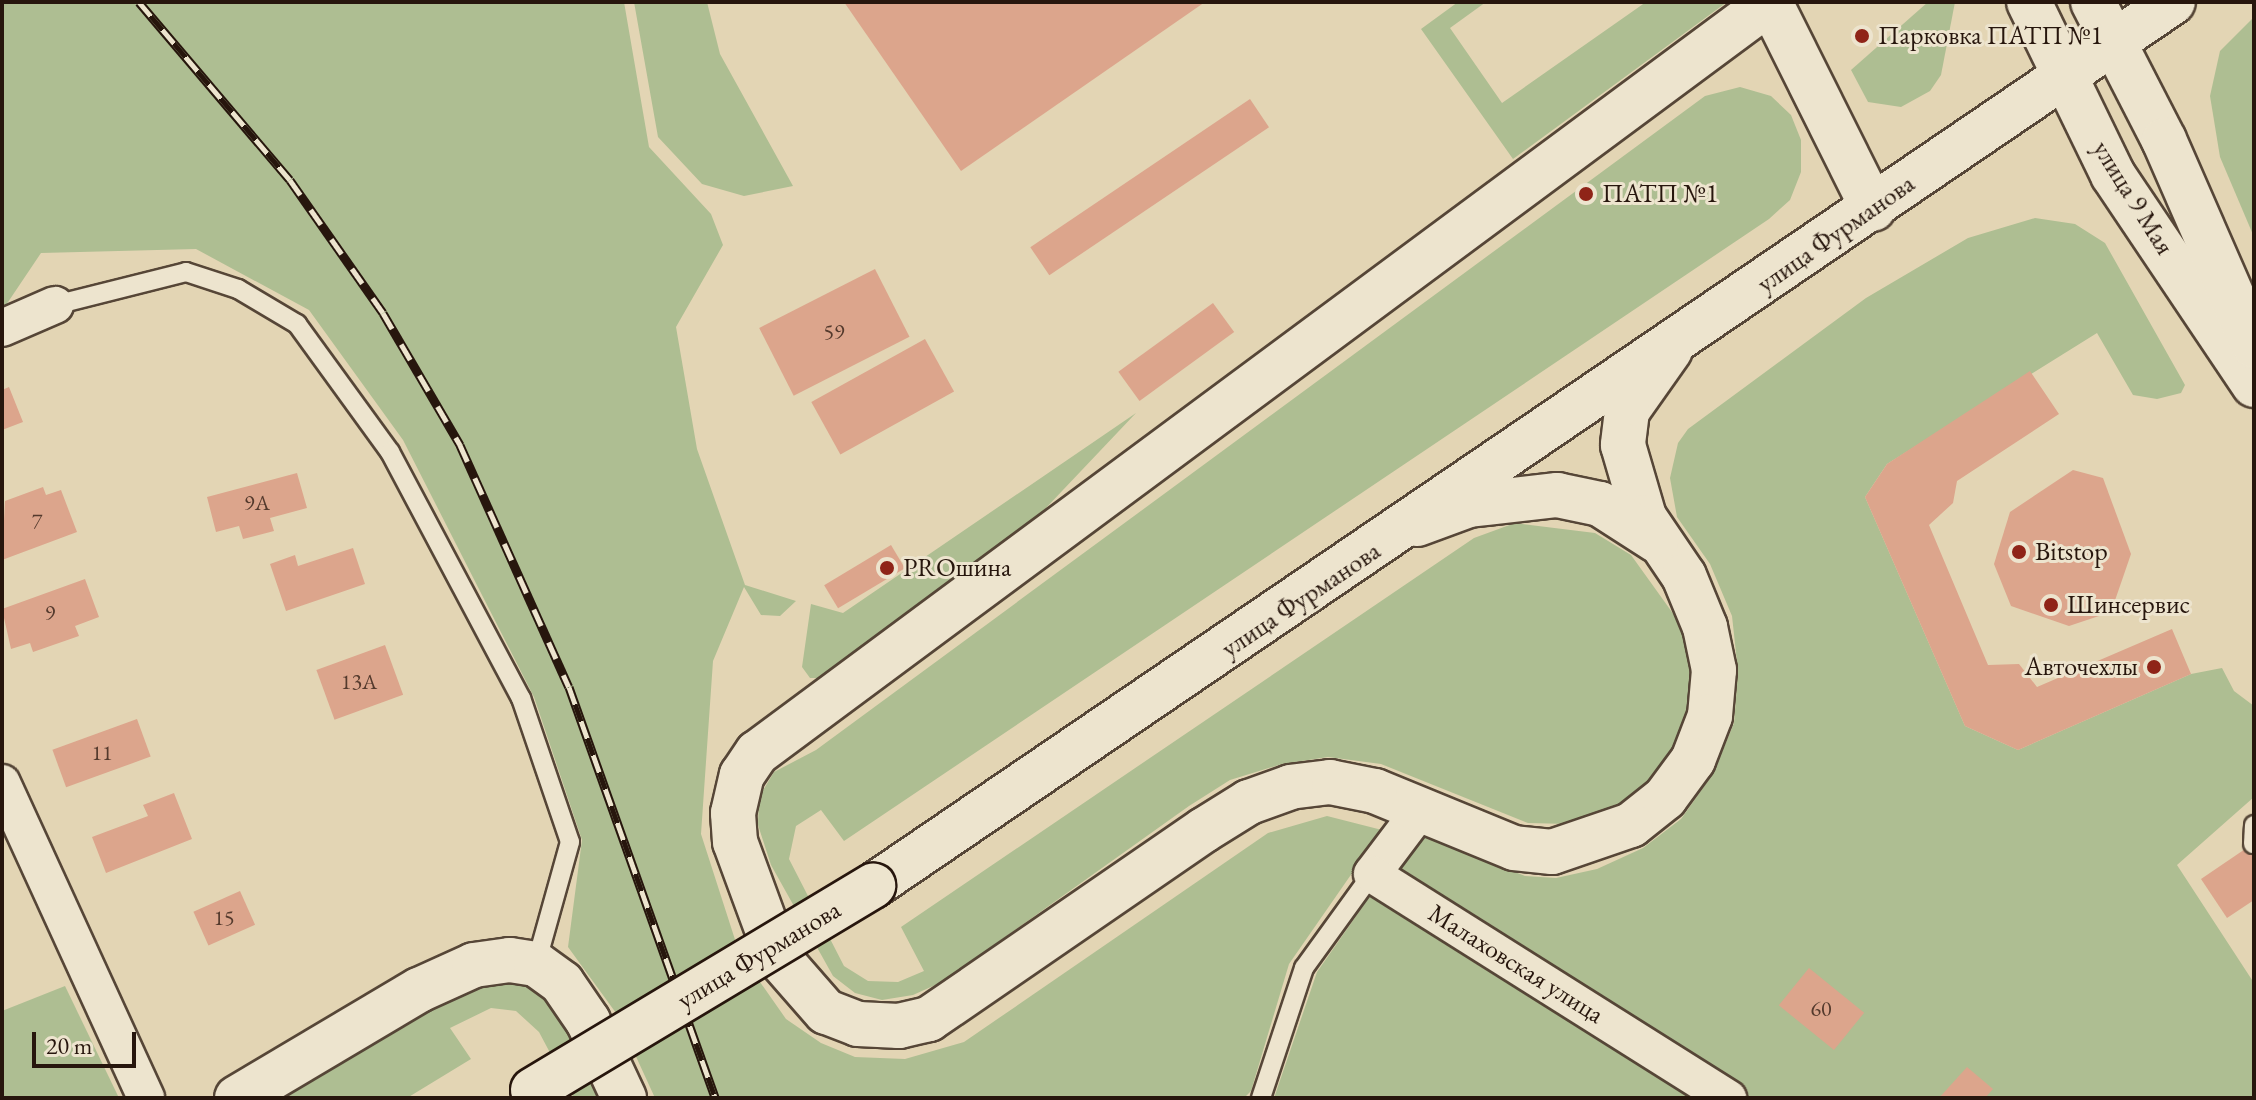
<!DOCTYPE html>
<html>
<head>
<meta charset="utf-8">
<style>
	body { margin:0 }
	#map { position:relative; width:2256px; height:1100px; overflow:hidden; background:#e3d5b4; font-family:"EB Garamond",serif }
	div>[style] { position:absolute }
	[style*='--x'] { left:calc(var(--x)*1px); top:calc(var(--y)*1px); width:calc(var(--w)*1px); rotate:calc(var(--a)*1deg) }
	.green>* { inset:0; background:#aebe92 }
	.building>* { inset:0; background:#dca58c; transform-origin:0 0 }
	.roads { filter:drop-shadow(2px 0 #564637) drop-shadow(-2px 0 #564637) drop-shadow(0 2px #564637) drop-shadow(0 -2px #564637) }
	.service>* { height:18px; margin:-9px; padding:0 9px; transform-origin:9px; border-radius:9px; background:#ede4ce }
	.minor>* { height:36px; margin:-18px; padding:0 18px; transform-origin:18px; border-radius:18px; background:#ede4ce }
	.tertiary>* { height:44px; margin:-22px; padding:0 22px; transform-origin:22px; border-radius:22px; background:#ede4ce }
	.secondary>* { height:44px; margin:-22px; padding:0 22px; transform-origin:22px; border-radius:22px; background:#ede4ce }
	.rail>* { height:9px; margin-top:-4.5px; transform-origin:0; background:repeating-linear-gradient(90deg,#ede4ce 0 18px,#27160d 0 36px); box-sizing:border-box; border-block:2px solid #27160d }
	.bridges { filter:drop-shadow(2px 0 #27160d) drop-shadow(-2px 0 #27160d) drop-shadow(0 2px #27160d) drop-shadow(0 -2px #27160d) }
	.secondary-bridge>* { height:44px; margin:-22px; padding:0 22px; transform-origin:22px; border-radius:22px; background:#ede4ce }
	.dots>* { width:22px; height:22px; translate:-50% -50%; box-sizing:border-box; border:4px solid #ede4ce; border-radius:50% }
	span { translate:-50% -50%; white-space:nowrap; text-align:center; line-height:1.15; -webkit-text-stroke:6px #ede4ce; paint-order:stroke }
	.number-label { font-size:22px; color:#543a2d }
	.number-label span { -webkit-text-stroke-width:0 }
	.poi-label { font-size:26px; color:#27160d }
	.left { translate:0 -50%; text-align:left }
	.right { translate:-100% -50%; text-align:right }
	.street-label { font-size:26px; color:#27160d }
	.frame { position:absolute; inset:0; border:4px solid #27160d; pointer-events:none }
	.scale { position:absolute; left:32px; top:1032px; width:104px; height:36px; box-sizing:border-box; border:4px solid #27160d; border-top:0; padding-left:10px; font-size:24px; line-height:28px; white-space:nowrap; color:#27160d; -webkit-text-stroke:6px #ede4ce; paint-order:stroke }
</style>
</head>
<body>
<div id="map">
	<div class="green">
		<div style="clip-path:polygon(2px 2px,624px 2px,649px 147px,711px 214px,723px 245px,676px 327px,697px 449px,745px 585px,796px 601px,780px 616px,761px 615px,744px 587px,713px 661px,701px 834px,739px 952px,786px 1019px,821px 1043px,855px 1057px,905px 1059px,964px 1042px,1268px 833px,1327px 816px,1382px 830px,1289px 964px,1251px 1091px,1244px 1098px,655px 1098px,616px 1013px,568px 947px,582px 840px,534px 697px,403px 440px,309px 310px,196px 249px,41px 253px,2px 311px)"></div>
		<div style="clip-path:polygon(634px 2px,707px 2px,720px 54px,793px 186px,744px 196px,702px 184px,658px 137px)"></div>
		<div style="clip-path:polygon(1458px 2px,1486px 2px,1450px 28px,1502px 103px,1646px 2px,1727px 2px,1513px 159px,1421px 29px)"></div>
		<div style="clip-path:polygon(1928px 2px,1955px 2px,1941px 75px,1930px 91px,1901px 107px,1868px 102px,1851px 70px)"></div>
		<div style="clip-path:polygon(2254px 17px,2254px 237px,2220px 157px,2210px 96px,2220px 51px)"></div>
		<div style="clip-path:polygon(1740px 87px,1771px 96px,1791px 115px,1801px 140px,1801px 172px,1790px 200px,1769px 219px,844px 841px,821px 810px,796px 826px,789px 859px,844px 966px,868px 981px,898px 982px,924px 971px,901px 927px,1474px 538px,1515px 523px,1595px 533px,1631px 555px,1687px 633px,1694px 677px,1688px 719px,1668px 758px,1641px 791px,1603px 815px,1568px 824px,1528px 823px,1381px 764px,1328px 757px,1282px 764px,1230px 780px,1189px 806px,942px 982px,913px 995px,882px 1000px,855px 993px,833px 976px,771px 865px,758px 825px,759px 797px,774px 772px,816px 750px,1705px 96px)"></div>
		<div style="clip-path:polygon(2035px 218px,2075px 224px,2105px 243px,2185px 385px,2181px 393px,2157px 399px,2133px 395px,2097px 333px,1887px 464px,1865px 497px,1965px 726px,2018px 750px,2191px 674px,2222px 668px,2234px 691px,2254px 706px,2254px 797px,2177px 865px,2254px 983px,2254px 1098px,1746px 1098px,1589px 993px,1393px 877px,1423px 835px,1525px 876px,1556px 878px,1597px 869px,1643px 848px,1681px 819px,1713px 774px,1734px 723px,1738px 671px,1732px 616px,1710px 564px,1677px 517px,1670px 478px,1678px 443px,1688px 429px,1866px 298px,1968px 238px)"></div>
		<div style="clip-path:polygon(1136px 413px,1026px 529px,822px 678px,810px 678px,802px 667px,811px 604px,843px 613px)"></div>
		<div style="clip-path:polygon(1375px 889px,1704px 1098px,1274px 1098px,1317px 972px)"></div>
		<div style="clip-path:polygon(511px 979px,533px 988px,561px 1013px,607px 1098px,574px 1098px,539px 1032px,516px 1011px,491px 1008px,450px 1028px,471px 1059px,407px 1098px,274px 1098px,427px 1007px,478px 984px)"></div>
		<div style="clip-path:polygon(65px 986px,119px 1098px,2px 1098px,2px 1011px)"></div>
	</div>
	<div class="building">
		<div style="clip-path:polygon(844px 2px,1205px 2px,961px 171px)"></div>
		<div style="left:1250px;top:99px;width:34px;height:265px;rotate:56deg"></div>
		<div style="left:875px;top:269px;width:76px;height:130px;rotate:63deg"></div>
		<div style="left:1213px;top:303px;width:36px;height:117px;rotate:54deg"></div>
		<div style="left:925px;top:339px;width:60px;height:130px;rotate:61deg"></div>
		<div style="clip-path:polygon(2030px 371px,2059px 414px,1957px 481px,1953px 503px,1929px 525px,1988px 665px,2019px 664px,2037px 687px,2172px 629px,2191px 674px,2018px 750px,1965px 726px,1865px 497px,1887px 464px)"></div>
		<div style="clip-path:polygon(9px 387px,23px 422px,2px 430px,2px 390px)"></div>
		<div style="clip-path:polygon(2073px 470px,2103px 478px,2131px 554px,2111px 612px,2069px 626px,2011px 606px,1994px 564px,2010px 512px)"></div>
		<div style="clip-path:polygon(297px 473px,307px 508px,270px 518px,274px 531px,243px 539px,239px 526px,216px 532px,207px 497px)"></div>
		<div style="clip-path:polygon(43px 487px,46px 495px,61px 490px,77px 532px,2px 560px,5px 501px)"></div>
		<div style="left:891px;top:545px;width:27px;height:78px;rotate:59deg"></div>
		<div style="clip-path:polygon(353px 548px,365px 584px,286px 611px,270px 564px,295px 555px,298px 566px)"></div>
		<div style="clip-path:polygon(85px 579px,99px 617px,75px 626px,79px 636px,33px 652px,30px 643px,11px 649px,2px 609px)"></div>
		<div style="left:385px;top:645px;width:53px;height:73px;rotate:70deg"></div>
		<div style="left:137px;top:719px;width:40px;height:90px;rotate:70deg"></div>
		<div style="clip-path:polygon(174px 793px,192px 839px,106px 873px,92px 837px,148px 816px,143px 805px)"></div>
		<div style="clip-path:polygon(2254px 843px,2254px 900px,2227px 918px,2201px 879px)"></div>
		<div style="left:240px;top:891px;width:37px;height:51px;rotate:66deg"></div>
		<div style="left:1809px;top:968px;width:71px;height:48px;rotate:39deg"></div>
		<div style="clip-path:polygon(1967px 1067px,1993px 1089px,1985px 1098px,1939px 1098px)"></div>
	</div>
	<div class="roads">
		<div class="service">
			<div style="--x:55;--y:305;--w:135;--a:-14.1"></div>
			<div style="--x:186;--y:272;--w:55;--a:18.1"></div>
			<div style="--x:238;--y:289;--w:69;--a:30.7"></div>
			<div style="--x:297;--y:324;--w:158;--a:54"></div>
			<div style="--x:390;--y:452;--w:279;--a:62"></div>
			<div style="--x:521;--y:698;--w:152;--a:71.2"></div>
			<div style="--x:570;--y:842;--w:127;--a:105.6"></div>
			<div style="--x:2253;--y:844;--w:19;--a:-87"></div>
			<div style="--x:1261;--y:1098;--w:137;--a:-71.7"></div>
			<div style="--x:1304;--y:968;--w:116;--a:-54.1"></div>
		</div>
		<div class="minor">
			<div style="--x:2;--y:328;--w:58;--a:-23.5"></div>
			<div style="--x:2;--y:783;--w:346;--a:65.4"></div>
			<div style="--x:1421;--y:809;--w:81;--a:127"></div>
			<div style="--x:1372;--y:874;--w:421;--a:32.2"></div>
		</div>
		<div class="tertiary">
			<div style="--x:1670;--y:350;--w:75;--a:125.2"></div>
			<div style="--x:1627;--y:411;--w:34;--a:97"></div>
			<div style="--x:1623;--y:445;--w:75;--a:73.7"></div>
			<div style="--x:1644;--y:517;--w:71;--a:55.9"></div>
			<div style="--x:1684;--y:576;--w:55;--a:67.6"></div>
			<div style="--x:1705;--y:627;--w:44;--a:78.2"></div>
			<div style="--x:1714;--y:670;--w:46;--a:95"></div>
			<div style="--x:1710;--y:716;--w:47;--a:111.1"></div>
			<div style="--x:1693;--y:760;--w:47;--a:126.4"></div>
			<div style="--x:1665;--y:798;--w:43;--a:141.5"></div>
			<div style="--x:1631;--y:825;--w:83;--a:161.1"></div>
			<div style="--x:1552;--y:852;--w:38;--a:-174"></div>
			<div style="--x:1514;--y:848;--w:150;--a:-157.7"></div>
			<div style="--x:1375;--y:791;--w:46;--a:-168.7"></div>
			<div style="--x:1330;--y:782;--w:39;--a:173"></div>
			<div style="--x:1291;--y:787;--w:45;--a:160.3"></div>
			<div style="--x:1249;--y:802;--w:53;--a:148.1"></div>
			<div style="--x:1204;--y:830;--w:334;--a:145.5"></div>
			<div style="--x:929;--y:1019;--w:31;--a:167"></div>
			<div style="--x:899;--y:1026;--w:41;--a:-177.2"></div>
			<div style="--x:858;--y:1024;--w:34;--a:-159"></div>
			<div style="--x:826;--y:1012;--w:74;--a:-131.2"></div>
			<div style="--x:777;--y:956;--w:121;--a:-110.2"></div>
			<div style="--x:735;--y:842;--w:29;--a:-94"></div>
			<div style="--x:733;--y:813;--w:39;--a:-77"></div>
			<div style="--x:742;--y:775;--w:27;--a:-56"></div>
			<div style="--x:757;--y:753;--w:1261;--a:-36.55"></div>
			<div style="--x:1770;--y:2;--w:231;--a:63.5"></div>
			<div style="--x:1417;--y:524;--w:55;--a:-20.1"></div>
			<div style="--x:1469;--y:505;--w:89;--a:-6.5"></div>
			<div style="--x:1557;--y:495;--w:44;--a:11.8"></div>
			<div style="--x:1600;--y:504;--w:67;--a:32.7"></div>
			<div style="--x:237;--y:1098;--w:212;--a:-30.7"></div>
			<div style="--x:419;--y:990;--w:60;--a:-24.4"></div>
			<div style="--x:474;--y:965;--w:36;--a:-8"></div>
			<div style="--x:510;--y:960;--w:26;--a:9"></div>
			<div style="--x:536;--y:964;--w:32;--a:36"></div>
			<div style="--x:562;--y:983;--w:46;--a:55.6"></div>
			<div style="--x:588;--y:1021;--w:85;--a:64.9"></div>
		</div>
		<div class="secondary">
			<div style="--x:2029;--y:2;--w:192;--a:64.1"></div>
			<div style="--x:2113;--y:175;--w:253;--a:56.1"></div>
			<div style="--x:2093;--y:2;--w:155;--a:62.8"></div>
			<div style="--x:2164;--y:140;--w:225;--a:66.4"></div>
			<div style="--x:873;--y:886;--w:1572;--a:-34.22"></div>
		</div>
	</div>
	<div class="rail">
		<div style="--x:139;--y:2;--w:233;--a:49.7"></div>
		<div style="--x:290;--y:180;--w:162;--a:55"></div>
		<div style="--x:383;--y:313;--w:153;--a:59.7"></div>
		<div style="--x:460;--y:445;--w:265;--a:65.8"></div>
		<div style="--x:569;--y:687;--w:436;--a:70.4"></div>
	</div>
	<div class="bridges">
		<div class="secondary-bridge">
			<div style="--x:533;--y:1090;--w:397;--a:-31"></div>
		</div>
	</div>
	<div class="dots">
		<div style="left:1862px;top:36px;background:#8f2418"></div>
		<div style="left:1586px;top:194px;background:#8f2418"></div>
		<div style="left:2019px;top:552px;background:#8f2418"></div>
		<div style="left:887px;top:568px;background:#8f2418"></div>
		<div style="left:2051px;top:605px;background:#8f2418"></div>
		<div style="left:2154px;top:667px;background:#8f2418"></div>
	</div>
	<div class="number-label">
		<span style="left:834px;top:332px">59</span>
		<span style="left:257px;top:503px">9А</span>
		<span style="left:37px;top:522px">7</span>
		<span style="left:50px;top:613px">9</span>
		<span style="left:359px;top:682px">13А</span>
		<span style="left:102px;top:753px">11</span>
		<span style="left:224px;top:918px">15</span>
		<span style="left:1821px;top:1009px">60</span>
	</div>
	<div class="poi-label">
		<span class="left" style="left:1878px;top:36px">Парковка ПАТП №1</span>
		<span class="left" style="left:1602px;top:194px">ПАТП №1</span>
		<span class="left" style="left:2035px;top:552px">Bitstop</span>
		<span class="left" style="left:903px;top:568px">PROшина</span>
		<span class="left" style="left:2067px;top:605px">Шинсервис</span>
		<span class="right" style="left:2138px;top:667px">Авточехлы</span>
	</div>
	<div class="street-label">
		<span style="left:2133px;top:198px;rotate:58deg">улица 9 Мая</span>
		<span style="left:1836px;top:234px;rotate:-35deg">улица Фурманова</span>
		<span style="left:1301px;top:600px;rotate:-34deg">улица Фурманова</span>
		<span style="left:759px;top:955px;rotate:-31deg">улица Фурманова</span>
		<span style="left:1516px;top:964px;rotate:32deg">Малаховская улица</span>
	</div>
	<div class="frame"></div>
	<div class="scale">20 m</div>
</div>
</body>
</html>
